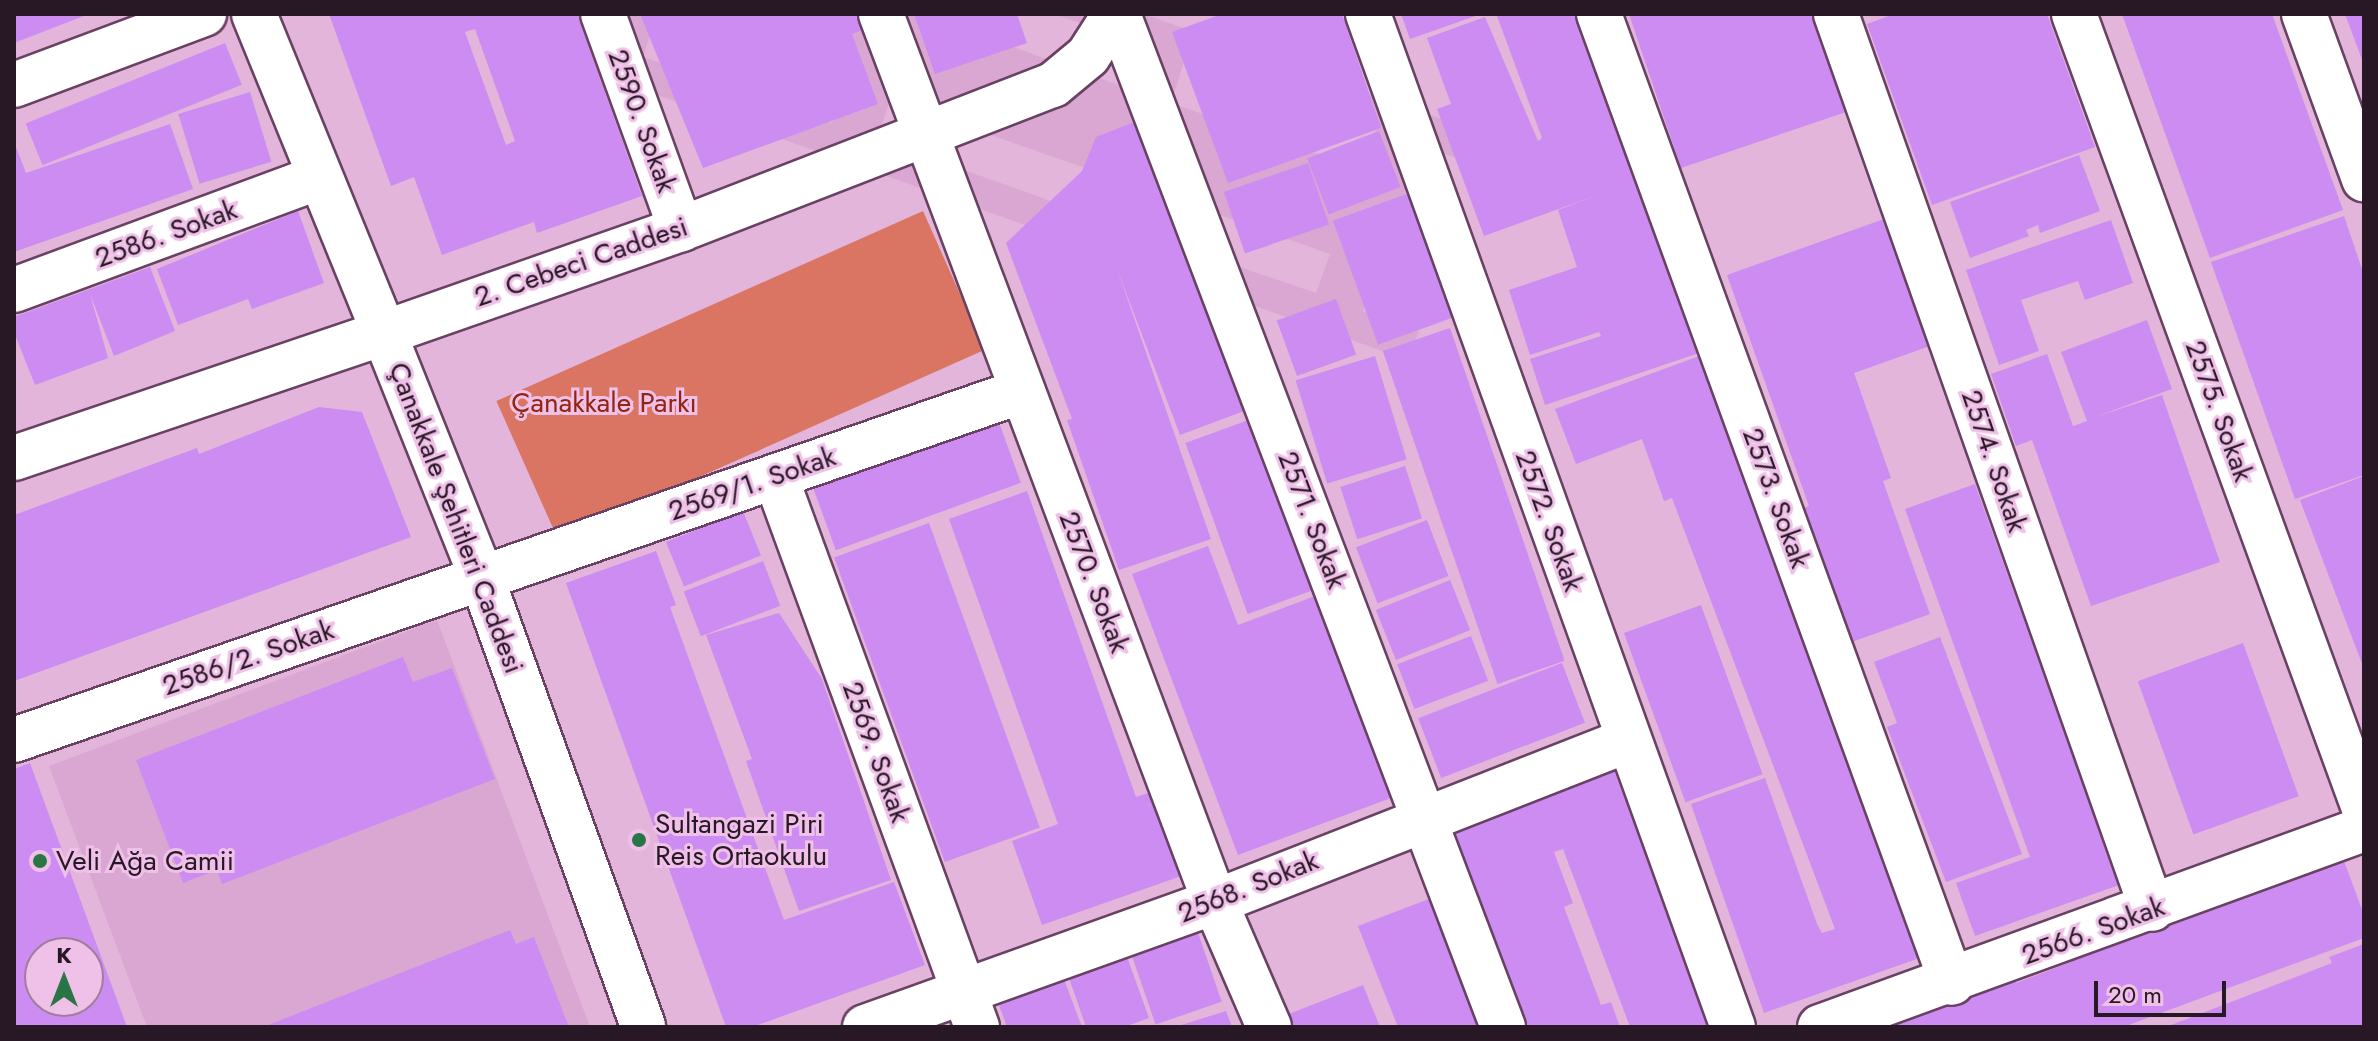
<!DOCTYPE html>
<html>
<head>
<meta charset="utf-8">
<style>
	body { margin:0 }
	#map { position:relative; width:2378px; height:1041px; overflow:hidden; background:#e3b5db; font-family:Jost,sans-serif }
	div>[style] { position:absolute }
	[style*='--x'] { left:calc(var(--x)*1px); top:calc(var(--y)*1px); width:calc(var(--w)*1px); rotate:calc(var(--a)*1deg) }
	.built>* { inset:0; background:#daa7d2 }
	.green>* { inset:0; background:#d97562; transform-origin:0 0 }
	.building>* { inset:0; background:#cc8cf1; transform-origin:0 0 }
	.roads { filter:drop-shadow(2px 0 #694263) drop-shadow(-2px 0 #694263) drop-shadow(0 2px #694263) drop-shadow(0 -2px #694263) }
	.minor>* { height:44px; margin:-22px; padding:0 22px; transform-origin:22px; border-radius:22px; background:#fff }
	.tertiary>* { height:44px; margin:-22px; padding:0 22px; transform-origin:22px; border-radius:22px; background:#fff }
	.secondary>* { height:44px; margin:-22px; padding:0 22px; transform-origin:22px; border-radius:22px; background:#fff }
	.dots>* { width:22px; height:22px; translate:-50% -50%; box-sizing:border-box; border:4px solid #f0c1e8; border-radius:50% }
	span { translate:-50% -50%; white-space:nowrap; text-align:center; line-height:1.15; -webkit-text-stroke:6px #f0c1e8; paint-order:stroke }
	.street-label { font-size:28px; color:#281826 }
	.park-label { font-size:28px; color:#922410 }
	.poi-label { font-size:28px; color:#281826 }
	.left { translate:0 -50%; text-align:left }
	.frame { position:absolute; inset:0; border:16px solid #281826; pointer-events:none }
	.north { position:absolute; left:24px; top:937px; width:80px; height:80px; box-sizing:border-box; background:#f0c1e8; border:2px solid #a07d9a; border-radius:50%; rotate:0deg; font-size:22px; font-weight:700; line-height:32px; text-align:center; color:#281826 }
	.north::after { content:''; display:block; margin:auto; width:28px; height:36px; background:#297545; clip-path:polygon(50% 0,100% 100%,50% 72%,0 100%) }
	.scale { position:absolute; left:2094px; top:981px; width:132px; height:36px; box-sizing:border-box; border:4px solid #281826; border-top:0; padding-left:10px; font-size:24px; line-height:28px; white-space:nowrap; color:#281826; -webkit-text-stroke:6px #f0c1e8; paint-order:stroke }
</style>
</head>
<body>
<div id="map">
	<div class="built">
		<div style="clip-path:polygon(evenodd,610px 14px,921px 14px,1122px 86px,1137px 43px,1054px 14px,1144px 14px,1490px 136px,1479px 166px,1422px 146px,1363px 311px,1419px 331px,1408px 360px,535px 52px,545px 23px,600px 42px,610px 14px,656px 17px,846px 84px,832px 123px,643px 57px,656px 17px,610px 14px,1184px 62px,1376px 129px,1362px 169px,1171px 103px,1184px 62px,610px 14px,890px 100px,1091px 170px,1076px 210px,877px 139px,890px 100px,610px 14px,1138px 186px,1330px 254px,1316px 293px,1123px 227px,1138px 186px)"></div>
		<div style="clip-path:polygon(437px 620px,590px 1027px,147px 1027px,49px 766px)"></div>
	</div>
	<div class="green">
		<div style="left:923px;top:211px;width:152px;height:467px;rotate:66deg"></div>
	</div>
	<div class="building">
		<div style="clip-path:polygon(14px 14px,89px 14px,14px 43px)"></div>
		<div style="clip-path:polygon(evenodd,329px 14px,577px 14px,642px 196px,537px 233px,534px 222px,442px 255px,414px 177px,391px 186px,329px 14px,475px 29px,515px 141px,506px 145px,465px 32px,475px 29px)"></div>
		<div style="clip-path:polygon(640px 14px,858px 14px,864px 29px,852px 34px,878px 104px,703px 168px)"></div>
		<div style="clip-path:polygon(914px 14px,1017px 14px,1027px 43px,935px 74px)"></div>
		<div style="clip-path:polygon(1222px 14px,1342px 14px,1381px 128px,1228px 183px,1172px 32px)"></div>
		<div style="clip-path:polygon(1401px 14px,1481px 14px,1410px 39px)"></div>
		<div style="clip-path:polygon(1581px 14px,1699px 353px,1545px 405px,1530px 359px,1601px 336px,1599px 332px,1530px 355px,1509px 290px,1577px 267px,1558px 210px,1603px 193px,1484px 236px,1437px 109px,1451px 104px,1427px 38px,1485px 17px,1538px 141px,1542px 138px,1497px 16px)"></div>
		<div style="clip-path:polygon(1629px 14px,1816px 14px,1849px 111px,1681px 168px)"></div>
		<div style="clip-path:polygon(1894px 14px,2047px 14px,2095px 147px,1932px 205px,1867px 24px)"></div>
		<div style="clip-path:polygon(2122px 14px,2272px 14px,2343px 210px,2210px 258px)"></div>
		<div style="clip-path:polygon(2345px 14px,2364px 14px,2364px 65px)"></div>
		<div style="left:225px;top:43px;width:45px;height:215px;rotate:68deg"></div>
		<div style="left:250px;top:92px;width:73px;height:75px;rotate:73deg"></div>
		<div style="clip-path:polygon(1147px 117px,1255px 407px,1180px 435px,1117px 269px,1211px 539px,1119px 570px,1067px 420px,1072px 419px,1006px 243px,1082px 171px,1096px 137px)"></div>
		<div style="clip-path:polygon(170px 124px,193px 189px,14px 252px,14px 142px,26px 173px)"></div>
		<div style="left:1379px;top:131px;width:60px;height:77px;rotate:69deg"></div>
		<div style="clip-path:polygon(2079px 155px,2100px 211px,2040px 233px,2038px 225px,2026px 230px,2029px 236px,1970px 258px,1950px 202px)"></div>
		<div style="left:1308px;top:163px;width:65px;height:89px;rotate:71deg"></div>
		<div style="left:1409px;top:193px;width:132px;height:81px;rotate:70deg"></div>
		<div style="clip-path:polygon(298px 211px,324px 283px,252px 309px,248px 299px,178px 325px,157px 269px)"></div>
		<div style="clip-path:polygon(2344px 216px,2364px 275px,2364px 475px,2295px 499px,2211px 262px)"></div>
		<div style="clip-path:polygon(1884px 219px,1930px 346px,1854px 373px,1891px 478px,1883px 481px,1930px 614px,1849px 643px,1802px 509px,1809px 506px,1727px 275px)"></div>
		<div style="clip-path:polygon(2111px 220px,2133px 283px,2085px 300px,2078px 281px,2021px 300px,2039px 351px,1999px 365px,1966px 270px)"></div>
		<div style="clip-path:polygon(150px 267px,175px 331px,114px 356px,90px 294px,108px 358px,35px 385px,14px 332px,14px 317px)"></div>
		<div style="left:1336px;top:299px;width:59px;height:63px;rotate:70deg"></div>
		<div style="clip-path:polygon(2147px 320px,2172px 389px,2092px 418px,2162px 395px,2220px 562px,2091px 606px,2032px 440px,2016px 446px,1991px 374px,2047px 354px,2073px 426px,2087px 421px,2061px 352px)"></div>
		<div style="left:1450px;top:328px;width:352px;height:71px;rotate:71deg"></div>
		<div style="clip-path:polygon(1702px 355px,1928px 955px,1764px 1013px,1691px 804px,1765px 778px,1817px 924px,1822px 933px,1835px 929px,1672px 498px,1664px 501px,1642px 439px,1576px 464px,1555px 409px)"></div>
		<div style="left:1375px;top:356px;width:108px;height:83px;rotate:73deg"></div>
		<div style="clip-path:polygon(319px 407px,362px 412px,411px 537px,14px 681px,14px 515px,197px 448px,199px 454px)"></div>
		<div style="left:997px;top:417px;width:70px;height:197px;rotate:70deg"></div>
		<div style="left:1254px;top:418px;width:182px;height:73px;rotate:70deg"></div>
		<div style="left:1405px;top:466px;width:55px;height:68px;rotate:72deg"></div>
		<div style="clip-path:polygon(2364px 476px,2364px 669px,2300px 500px)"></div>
		<div style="clip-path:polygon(1975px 484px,2119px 885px,1975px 936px,1956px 883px,2030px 857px,1905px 509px)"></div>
		<div style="clip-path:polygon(1027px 491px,1136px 797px,1157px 790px,1187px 874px,1042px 925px,1012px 841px,1058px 824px,949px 519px)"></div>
		<div style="left:743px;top:511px;width:48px;height:83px;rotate:68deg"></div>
		<div style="left:1427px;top:520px;width:60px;height:76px;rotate:69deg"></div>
		<div style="left:929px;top:523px;width:324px;height:101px;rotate:70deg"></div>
		<div style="clip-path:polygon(1208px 546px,1238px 625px,1315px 596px,1391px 798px,1238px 855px,1132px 574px)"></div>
		<div style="clip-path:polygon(656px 551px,676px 605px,670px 607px,784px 920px,894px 882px,925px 965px,752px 1027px,726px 1027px,566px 583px)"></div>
		<div style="left:763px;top:561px;width:48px;height:85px;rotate:69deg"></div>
		<div style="left:1450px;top:580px;width:54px;height:80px;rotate:68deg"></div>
		<div style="left:1701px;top:605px;width:180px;height:82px;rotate:70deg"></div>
		<div style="clip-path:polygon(779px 613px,822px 679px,891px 880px,799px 911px,746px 761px,752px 759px,706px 635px)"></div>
		<div style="left:1471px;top:636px;width:48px;height:79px;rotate:69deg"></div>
		<div style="clip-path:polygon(1940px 637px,2022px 854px,1946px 882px,1887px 727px,1897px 723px,1874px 662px)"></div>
		<div style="left:2243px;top:643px;width:163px;height:112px;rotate:70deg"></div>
		<div style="clip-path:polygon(403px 657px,413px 682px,452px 668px,495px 779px,222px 884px,217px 870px,183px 883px,136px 760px)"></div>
		<div style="left:1562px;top:663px;width:64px;height:154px;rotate:69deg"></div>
		<div style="clip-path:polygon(evenodd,30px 763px,127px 1027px,14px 1027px,14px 769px,30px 763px,40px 953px,88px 953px,88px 1001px,40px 1001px,40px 953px)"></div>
		<div style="clip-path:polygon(1614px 770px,1711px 1027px,1630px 1027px,1563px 849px,1554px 852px,1573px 903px,1564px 907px,1601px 1005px,1611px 1002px,1620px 1027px,1527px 1027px,1453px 830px)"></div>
		<div style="clip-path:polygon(2344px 861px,2364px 915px,2364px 938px,2123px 1027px,1888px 1027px,2012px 973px,2016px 983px,2071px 962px,2068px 952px,2125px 931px,2128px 941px)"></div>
		<div style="clip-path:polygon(1429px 899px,1446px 946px,1478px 1027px,1398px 1027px,1376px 972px,1358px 926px)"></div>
		<div style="left:1196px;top:927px;width:79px;height:70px;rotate:71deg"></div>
		<div style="clip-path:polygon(510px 930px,516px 944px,534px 937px,569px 1027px,263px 1027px)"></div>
		<div style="clip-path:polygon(2364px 944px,2364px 1027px,2166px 1027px,2332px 963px,2329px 957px)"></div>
		<div style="clip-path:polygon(1125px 951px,1149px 1018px,1124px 1027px,1086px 1027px,1067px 972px)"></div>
		<div style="clip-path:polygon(1062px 974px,1082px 1027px,1007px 1027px,996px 997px)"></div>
		<div style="clip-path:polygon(1363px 985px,1380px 1027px,1284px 1027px,1281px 1017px)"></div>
		<div style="clip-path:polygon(1226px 1011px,1232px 1027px,1178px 1027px,1178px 1026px)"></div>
	</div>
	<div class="roads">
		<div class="minor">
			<div style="--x:254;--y:14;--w:344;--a:67.8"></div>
			<div style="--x:603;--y:14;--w:229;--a:70.1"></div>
			<div style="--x:881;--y:14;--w:949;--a:69.39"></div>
			<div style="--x:1215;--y:902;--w:136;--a:66.6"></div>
			<div style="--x:1118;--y:14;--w:1084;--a:69.19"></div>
			<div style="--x:1368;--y:14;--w:1077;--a:70.19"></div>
			<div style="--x:1599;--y:14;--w:1031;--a:69.98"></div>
			<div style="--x:1836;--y:14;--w:949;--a:70.55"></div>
			<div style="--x:2074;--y:14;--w:845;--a:69.94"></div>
			<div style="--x:2304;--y:14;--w:176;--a:70"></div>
			<div style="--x:14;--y:85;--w:203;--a:-20.5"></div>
			<div style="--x:14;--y:290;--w:325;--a:-20.3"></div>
			<div style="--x:776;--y:478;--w:585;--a:69.89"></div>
			<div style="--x:14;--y:740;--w:1067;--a:-19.1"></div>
			<div style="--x:865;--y:1027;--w:372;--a:-19.7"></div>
			<div style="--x:1215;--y:902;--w:444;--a:-21.4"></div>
			<div style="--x:1820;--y:1027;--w:579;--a:-20"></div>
		</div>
		<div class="tertiary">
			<div style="--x:384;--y:333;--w:315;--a:-19.3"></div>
			<div style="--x:681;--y:229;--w:399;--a:-21.2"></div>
			<div style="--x:1053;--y:85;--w:45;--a:-39.6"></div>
			<div style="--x:1088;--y:56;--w:50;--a:-57.3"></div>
		</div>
		<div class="secondary">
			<div style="--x:14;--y:458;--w:391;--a:-18.7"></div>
			<div style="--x:384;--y:333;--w:262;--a:68.2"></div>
			<div style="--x:481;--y:576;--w:479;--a:70.2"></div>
		</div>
	</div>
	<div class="dots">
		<div style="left:639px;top:840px;background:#297545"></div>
		<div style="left:40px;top:861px;background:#297545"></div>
	</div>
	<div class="street-label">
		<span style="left:642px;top:121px;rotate:70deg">2590. Sokak</span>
		<span style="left:166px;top:234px;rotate:-20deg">2586. Sokak</span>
		<span style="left:581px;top:262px;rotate:-19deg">2. Cebeci Caddesi</span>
		<span style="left:2219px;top:411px;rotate:70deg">2575. Sokak</span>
		<span style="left:1994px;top:461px;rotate:71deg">2574. Sokak</span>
		<span style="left:752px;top:484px;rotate:-19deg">2569/1. Sokak</span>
		<span style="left:1776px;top:498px;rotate:70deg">2573. Sokak</span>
		<span style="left:456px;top:518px;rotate:69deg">Çanakkale Şehitleri Caddesi</span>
		<span style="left:1312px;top:520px;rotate:69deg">2571. Sokak</span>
		<span style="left:1549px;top:521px;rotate:70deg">2572. Sokak</span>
		<span style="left:1094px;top:582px;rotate:69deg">2570. Sokak</span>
		<span style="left:248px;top:658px;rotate:-19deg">2586/2. Sokak</span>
		<span style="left:876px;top:752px;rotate:70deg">2569. Sokak</span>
		<span style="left:1248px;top:887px;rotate:-22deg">2568. Sokak</span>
		<span style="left:2093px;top:931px;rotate:-20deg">2566. Sokak</span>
	</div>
	<div class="park-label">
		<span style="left:604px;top:403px">Çanakkale Parkı</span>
	</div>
	<div class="poi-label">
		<span class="left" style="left:655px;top:840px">Sultangazi Piri<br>Reis Ortaokulu</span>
		<span class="left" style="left:56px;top:861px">Veli Ağa Camii</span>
	</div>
	<div class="frame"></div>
	<div class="north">K</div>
	<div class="scale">20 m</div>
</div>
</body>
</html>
